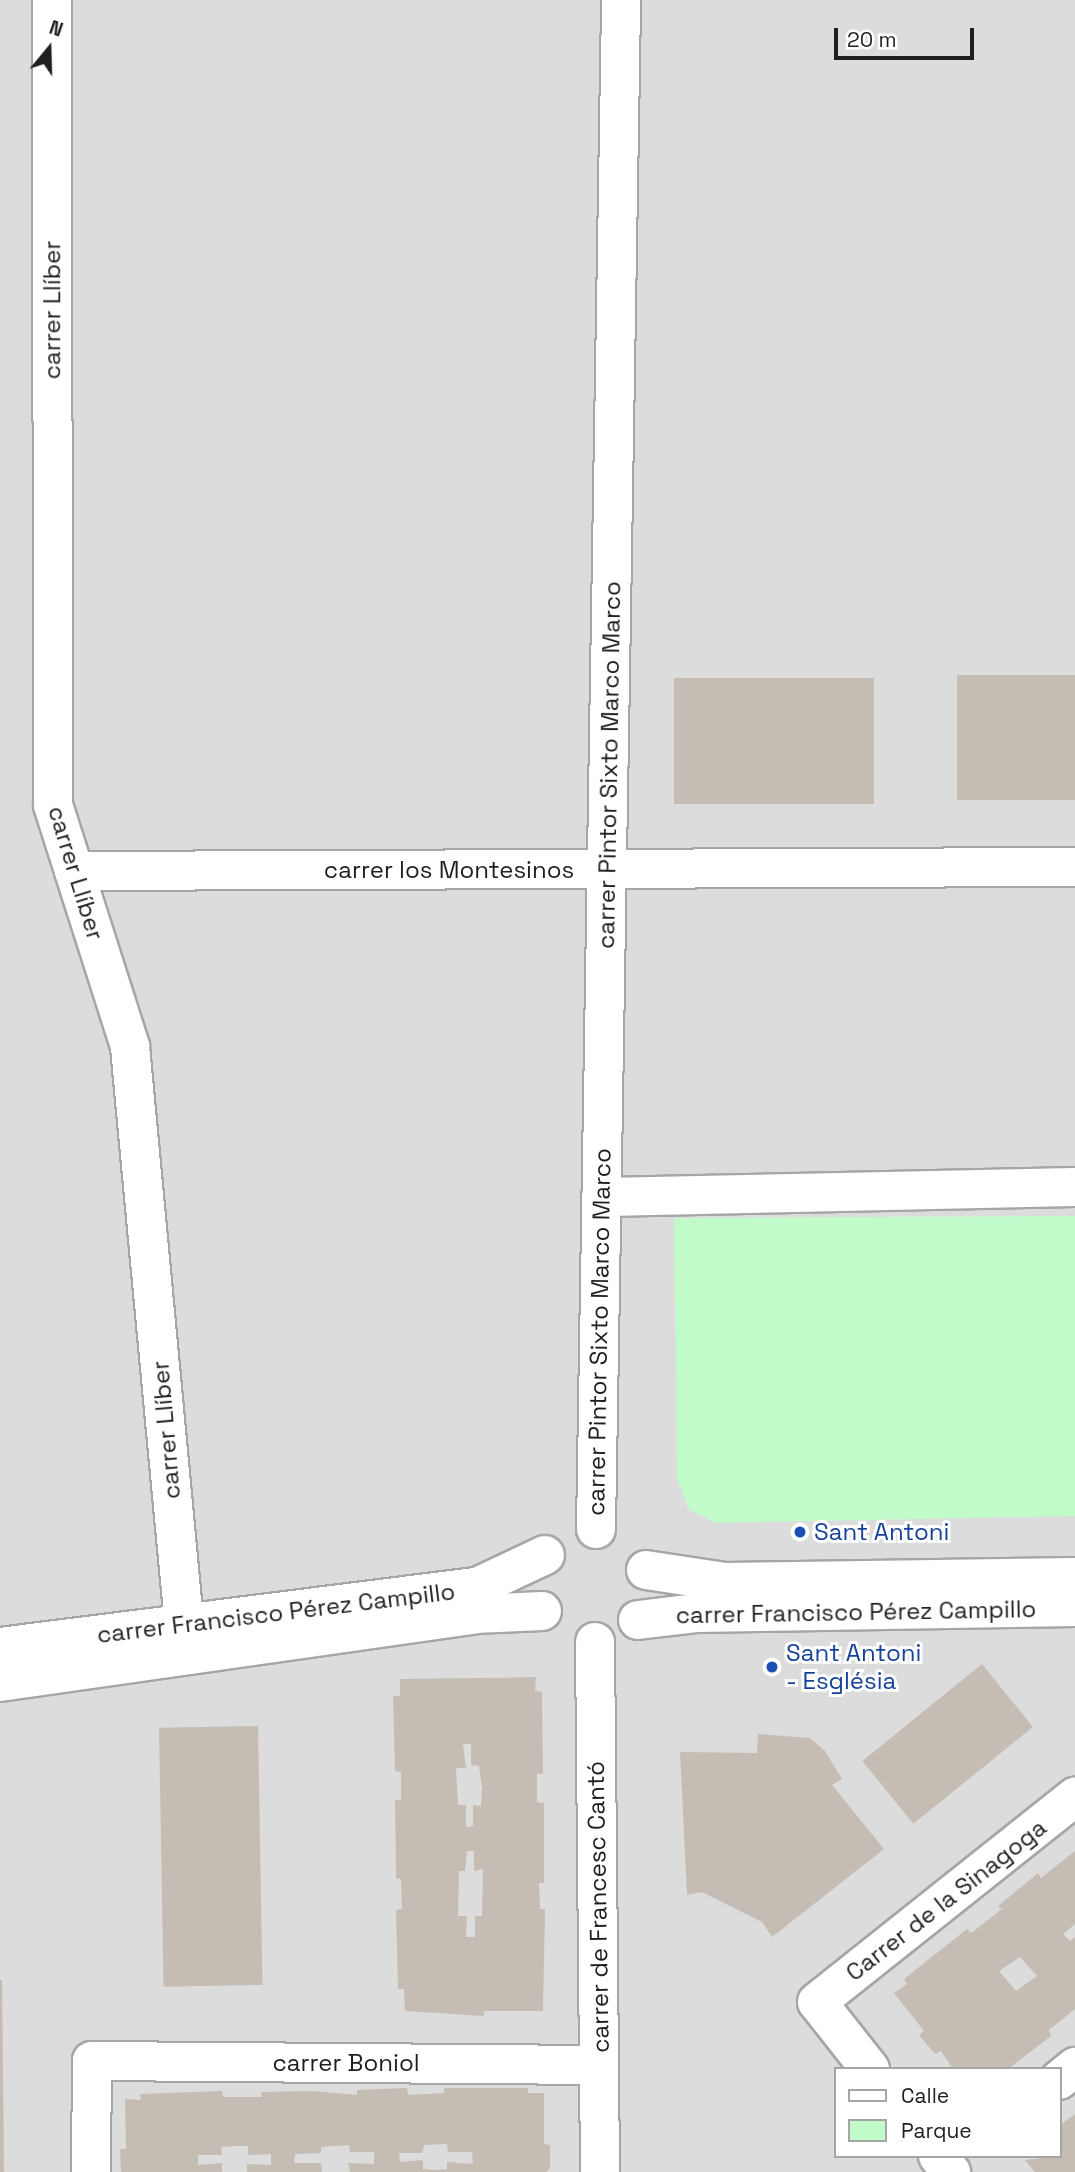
<!DOCTYPE html>
<html>
<head>
<meta charset="utf-8">
<style>
	body { margin:0 }
	#map { position:relative; width:1075px; height:2172px; overflow:hidden; background:#f0ede5; font-family:"Space Grotesk",sans-serif }
	div>[style] { position:absolute }
	[style*='--x'] { left:calc(var(--x)*1px); top:calc(var(--y)*1px); width:calc(var(--w)*1px); rotate:calc(var(--a)*1deg) }
	.residential>* { inset:0; background:#dddcdc }
	.park>* { inset:0; background:#c1fbca }
	.building>* { inset:0; background:#c5bcb4; transform-origin:0 0 }
	.roads { filter:drop-shadow(2px 0 #a6a6a6) drop-shadow(-2px 0 #a6a6a6) drop-shadow(0 2px #a6a6a6) drop-shadow(0 -2px #a6a6a6) }
	.pedestrian>* { height:38px; margin:-19px; padding:0 19px; transform-origin:19px; border-radius:19px; background:#fff }
	.minor>* { height:38px; margin:-19px; padding:0 19px; transform-origin:19px; border-radius:19px; background:#fff }
	.dots>* { width:19px; height:19px; translate:-50% -50%; box-sizing:border-box; border:4px solid #fff; border-radius:50% }
	span { translate:-50% -50%; white-space:nowrap; text-align:center; line-height:1.15; -webkit-text-stroke:6px #fff; paint-order:stroke }
	.street-label { font-size:24px; color:#1f1f1f }
	.transit-label { font-size:24px; color:#164399 }
	.left { translate:0 -50%; text-align:left }
	.legend { position:absolute; left:834px; top:2067px; width:228px; height:91px; box-sizing:border-box; background:#fff; border:2px solid #a5a5a5; margin:0; padding:9px 12px; list-style:none; font-size:21px; color:#1f1f1f }
	.legend li { display:flex; align-items:center; gap:14px; height:35px }
	.legend b { width:35px; border:2px solid #a5a5a5 }
	.north { position:absolute; left:14px; top:14px; width:70px; height:70px; -webkit-text-stroke:5px #fff; paint-order:stroke; rotate:19deg; font-size:19px; font-weight:700; line-height:28px; text-align:center; color:#1f1f1f }
	.north::after { content:''; display:block; margin:auto; width:24px; height:32px; background:#1f1f1f; clip-path:polygon(50% 0,100% 100%,50% 72%,0 100%) }
	.scale { position:absolute; left:834px; top:28px; width:140px; height:32px; box-sizing:border-box; border:4px solid #1f1f1f; border-top:0; padding-left:9px; font-size:21px; line-height:24px; white-space:nowrap; color:#1f1f1f; -webkit-text-stroke:5px #fff; paint-order:stroke }
</style>
</head>
<body>
<div id="map">
	<div class="residential">
		<div style="clip-path:polygon(evenodd,0 0,1075px 0,1075px 2172px,0 2172px,0 0,835px 2069px,1059px 2069px,1059px 2156px,835px 2156px,835px 2069px)"></div>
	</div>
	<div class="park">
		<div style="clip-path:polygon(1075px 1216px,1075px 1516px,717px 1523px,689px 1510px,677px 1479px,674px 1218px)"></div>
	</div>
	<div class="building">
		<div style="left:957px;top:675px;width:118px;height:125px"></div>
		<div style="left:674px;top:678px;width:200px;height:126px"></div>
		<div style="left:982px;top:1664px;width:81px;height:154px;rotate:51deg"></div>
		<div style="clip-path:polygon(evenodd,536px 1677px,535px 1691px,542px 1692px,543px 1774px,537px 1774px,537px 1802px,544px 1803px,544px 1883px,539px 1883px,540px 1909px,545px 1909px,543px 2011px,484px 2011px,484px 2016px,405px 2011px,404px 1989px,398px 1989px,396px 1910px,402px 1909px,401px 1879px,396px 1878px,395px 1800px,401px 1800px,401px 1772px,395px 1771px,393px 1696px,400px 1696px,400px 1679px,536px 1677px,463px 1744px,471px 1744px,471px 1765px,479px 1766px,482px 1788px,481px 1806px,473px 1805px,473px 1826px,466px 1827px,466px 1805px,458px 1805px,456px 1768px,466px 1768px,463px 1744px,536px 1677px,467px 1851px,474px 1851px,474px 1871px,483px 1869px,482px 1916px,475px 1916px,475px 1937px,466px 1937px,467px 1916px,458px 1916px,459px 1871px,465px 1871px,467px 1851px)"></div>
		<div style="left:258px;top:1726px;width:259px;height:99px;rotate:89deg"></div>
		<div style="clip-path:polygon(758px 1734px,810px 1738px,825px 1751px,842px 1779px,832px 1785px,884px 1849px,772px 1937px,762px 1922px,702px 1892px,687px 1895px,680px 1752px,757px 1753px)"></div>
		<div style="clip-path:polygon(evenodd,1075px 1851px,1075px 1924px,1063px 1934px,1070px 1941px,1075px 1937px,1075px 2009px,1049px 2030px,1051px 2036px,1008px 2069px,953px 2069px,941px 2051px,935px 2054px,919px 2035px,924px 2031px,894px 1993px,907px 1984px,904px 1979px,967px 1929px,971px 1933px,1002px 1909px,998px 1906px,1038px 1873px,1041px 1878px,1075px 1851px,1020px 1957px,1037px 1976px,1016px 1991px,999px 1971px,1020px 1957px)"></div>
		<div style="clip-path:polygon(0 1980px,2px 1980px,4px 2172px,0 2172px)"></div>
		<div style="clip-path:polygon(evenodd,407px 2088px,408px 2095px,444px 2093px,444px 2088px,528px 2088px,528px 2093px,544px 2093px,544px 2144px,550px 2145px,550px 2168px,546px 2172px,350px 2172px,348px 2163px,374px 2164px,374px 2152px,350px 2152px,349px 2145px,321px 2147px,321px 2153px,295px 2154px,294px 2163px,321px 2163px,322px 2172px,247px 2172px,247px 2164px,271px 2165px,271px 2154px,248px 2155px,248px 2146px,234px 2146px,221px 2147px,222px 2155px,198px 2155px,198px 2165px,222px 2163px,222px 2172px,121px 2172px,120px 2149px,126px 2149px,125px 2099px,141px 2100px,140px 2094px,222px 2091px,223px 2097px,262px 2097px,261px 2092px,312px 2091px,357px 2095px,357px 2090px,407px 2088px,447px 2144px,448px 2152px,472px 2152px,473px 2164px,447px 2162px,447px 2169px,435px 2170px,423px 2169px,423px 2160px,400px 2162px,399px 2153px,422px 2153px,424px 2145px,447px 2144px)"></div>
		<div style="clip-path:polygon(1075px 2114px,1075px 2172px,1035px 2172px,1025px 2160px,1059px 2156px,1059px 2126px)"></div>
	</div>
	<div class="roads">
		<div class="pedestrian">
			<div style="--x:601;--y:1197;--w:474;--a:-1.2"></div>
		</div>
		<div class="minor">
			<div style="--x:52;--y:0;--w:805;--a:89.93"></div>
			<div style="--x:53;--y:805;--w:254;--a:72.3"></div>
			<div style="--x:130;--y:1047;--w:611;--a:84.64"></div>
			<div style="--x:74;--y:871;--w:1001;--a:-0.23"></div>
			<div style="--x:596;--y:1529;--w:1529;--a:-89.06"></div>
			<div style="--x:646;--y:1570;--w:80;--a:8.6"></div>
			<div style="--x:725;--y:1582;--w:350;--a:-0.8"></div>
			<div style="--x:638;--y:1620;--w:58;--a:-6.9"></div>
			<div style="--x:696;--y:1613;--w:379;--a:-0.9"></div>
			<div style="--x:595;--y:1642;--w:530;--a:89.46"></div>
			<div style="--x:0;--y:1647;--w:481;--a:-7.2"></div>
			<div style="--x:477;--y:1587;--w:75;--a:-25.2"></div>
			<div style="--x:0;--y:1682;--w:480;--a:-8.1"></div>
			<div style="--x:475;--y:1614;--w:67;--a:-2.6"></div>
			<div style="--x:870;--y:2069;--w:85;--a:-128.3"></div>
			<div style="--x:817;--y:2002;--w:330;--a:-38.5"></div>
			<div style="--x:1059;--y:2080;--w:21;--a:-39"></div>
			<div style="--x:938;--y:2156;--w:21;--a:51"></div>
			<div style="--x:91;--y:2172;--w:111;--a:-89.5"></div>
			<div style="--x:92;--y:2061;--w:507;--a:0.45"></div>
		</div>
	</div>
	<div class="dots">
		<div style="left:800px;top:1532px;background:#1a4fb4"></div>
		<div style="left:772px;top:1667px;background:#1a4fb4"></div>
	</div>
	<div class="street-label">
		<span style="left:52px;top:310px;rotate:-90deg">carrer Llíber</span>
		<span style="left:609px;top:765px;rotate:-89deg">carrer Pintor Sixto Marco Marco</span>
		<span style="left:449px;top:870px">carrer los Montesinos</span>
		<span style="left:76px;top:873px;rotate:73deg">carrer Llíber</span>
		<span style="left:599px;top:1332px;rotate:-89deg">carrer Pintor Sixto Marco Marco</span>
		<span style="left:166px;top:1430px;rotate:-95deg">carrer Llíber</span>
		<span style="left:856px;top:1612px;rotate:-1deg">carrer Francisco Pérez Campillo</span>
		<span style="left:276px;top:1613px;rotate:-7deg">carrer Francisco Pérez Campillo</span>
		<span style="left:946px;top:1900px;rotate:-38deg">Carrer de la Sinagoga</span>
		<span style="left:598px;top:1907px;rotate:-91deg">carrer de Francesc Cantó</span>
		<span style="left:346px;top:2063px">carrer Boniol</span>
	</div>
	<div class="transit-label">
		<span class="left" style="left:814px;top:1532px">Sant Antoni</span>
		<span class="left" style="left:786px;top:1667px">Sant Antoni<br>- Església</span>
	</div>
	<ul class="legend">
	<li><b style="height:9px;background:#fff"></b>Calle</li>
	<li><b style="height:19px;background:#c1fbca"></b>Parque</li>
	</ul>
	<div class="north">N</div>
	<div class="scale">20 m</div>
</div>
</body>
</html>
